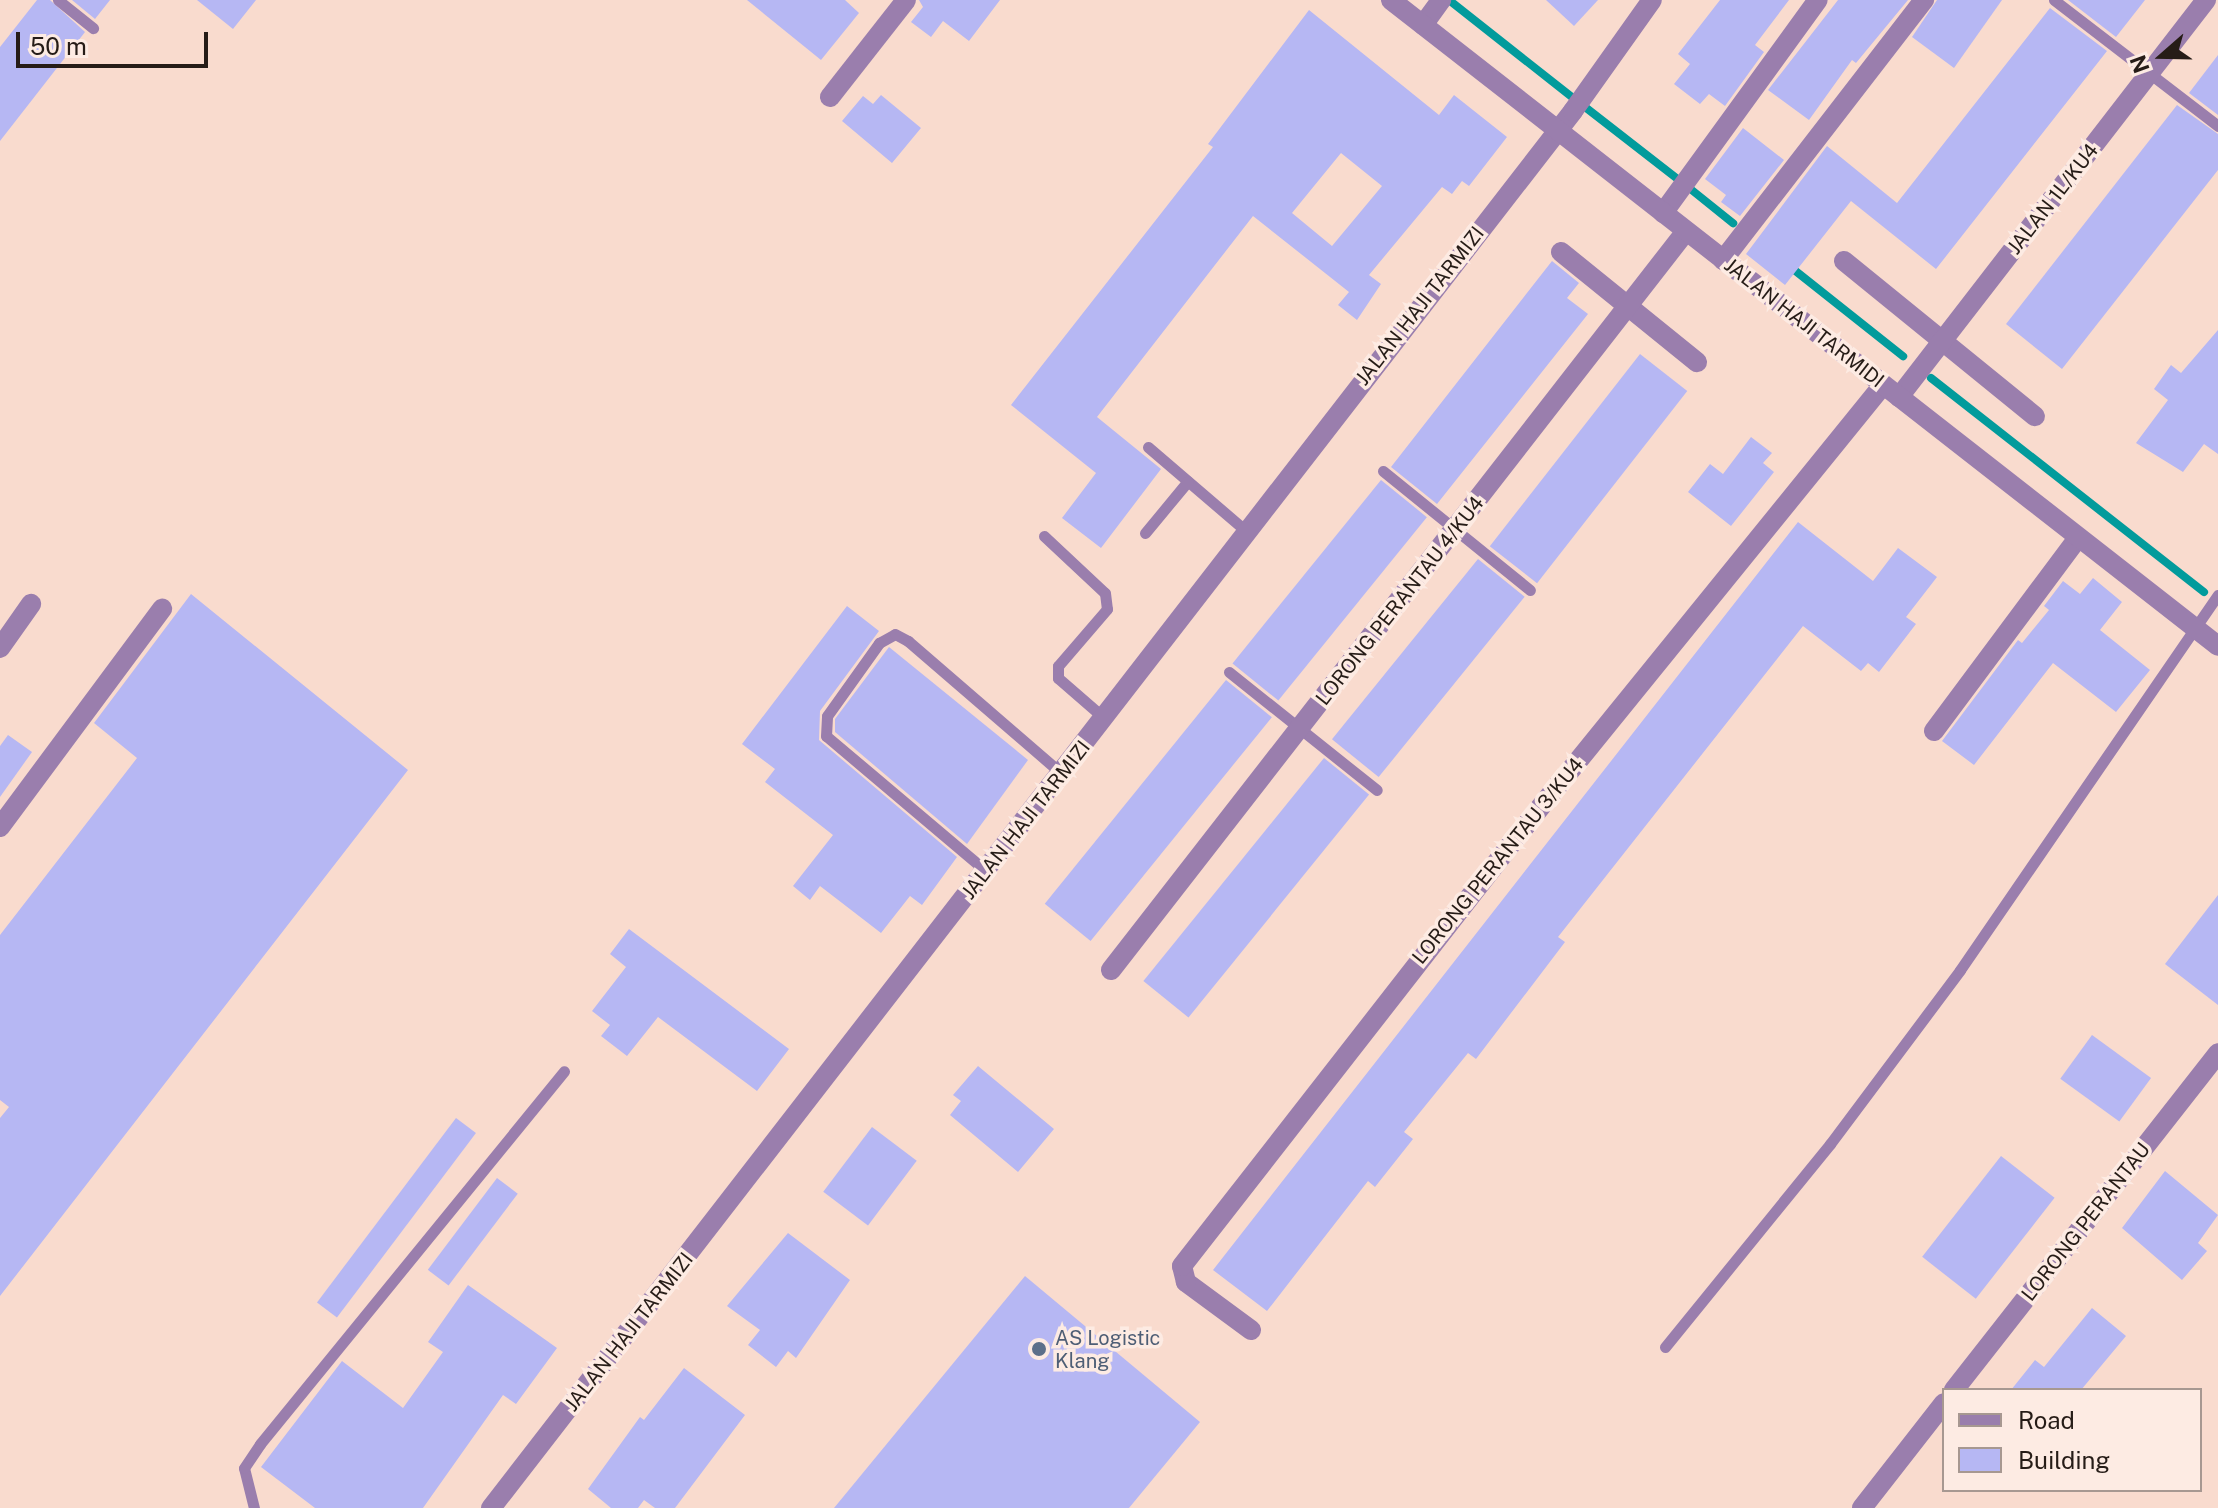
<!DOCTYPE html>
<html>
<head>
<meta charset="utf-8">
<style>
	body { margin:0 }
	#map { position:relative; width:2218px; height:1508px; overflow:hidden; background:#f9dbce; font-family:"Public Sans",sans-serif }
	div>[style] { position:absolute }
	[style*='--x'] { left:calc(var(--x)*1px); top:calc(var(--y)*1px); width:calc(var(--w)*1px); rotate:calc(var(--a)*1deg) }
	.stream>* { height:8px; margin:-4px; padding:0 4px; transform-origin:4px; border-radius:4px; background:#029b9c }
	.building>* { inset:0; background:#b6b7f3; transform-origin:0 0 }
	.service>* { height:11px; margin:-5.5px; padding:0 5.5px; transform-origin:5.5px; border-radius:5.5px; background:#9a7ead }
	.minor>* { height:20px; margin:-10px; padding:0 10px; transform-origin:10px; border-radius:10px; background:#9a7ead }
	.tertiary>* { height:20px; margin:-10px; padding:0 10px; transform-origin:10px; border-radius:10px; background:#9a7ead }
	.dots>* { width:22px; height:22px; translate:-50% -50%; box-sizing:border-box; border:4px solid #fdebe3; border-radius:50% }
	span { translate:-50% -50%; white-space:nowrap; text-align:center; line-height:1.15; -webkit-text-stroke:7px #fdebe3; paint-order:stroke }
	.street-label { font-size:20px; color:#261c17 }
	.service-label { font-size:20px; color:#4e5e75 }
	.left { translate:0 -50%; text-align:left }
	.legend { position:absolute; left:1942px; top:1388px; width:260px; height:104px; box-sizing:border-box; background:#fdebe3; border:2px solid #a79891; margin:0; padding:10px 14px; list-style:none; font-size:24px; color:#261c17 }
	.legend li { display:flex; align-items:center; gap:16px; height:40px }
	.legend b { width:40px; border:2px solid #a79891 }
	.north { position:absolute; left:2122px; top:16px; width:80px; height:80px; -webkit-text-stroke:6px #fdebe3; paint-order:stroke; rotate:250deg; font-size:22px; font-weight:700; line-height:32px; text-align:center; color:#261c17 }
	.north::after { content:''; display:block; margin:auto; width:28px; height:36px; background:#261c17; clip-path:polygon(50% 0,100% 100%,50% 72%,0 100%) }
	.scale { position:absolute; left:16px; top:32px; width:192px; height:36px; box-sizing:border-box; border:4px solid #261c17; border-top:0; padding-left:10px; font-size:24px; line-height:28px; white-space:nowrap; color:#261c17; -webkit-text-stroke:6px #fdebe3; paint-order:stroke }
</style>
</head>
<body>
<div id="map">
	<div class="stream">
		<div style="--x:1449;--y:0;--w:158;--a:38.3"></div>
		<div style="--x:1585;--y:107;--w:120;--a:37.9"></div>
		<div style="--x:1688;--y:187;--w:58;--a:38.7"></div>
		<div style="--x:1788;--y:265;--w:147;--a:38.4"></div>
		<div style="--x:1931;--y:378;--w:347;--a:38.1"></div>
	</div>
	<div class="building">
		<div style="clip-path:polygon(37px 0,50px 0,85px 32px,0 141px,0 47px)"></div>
		<div style="clip-path:polygon(72px 0,110px 0,95px 19px)"></div>
		<div style="clip-path:polygon(197px 0,256px 0,233px 29px)"></div>
		<div style="clip-path:polygon(747px 0,845px 0,859px 13px,821px 60px)"></div>
		<div style="clip-path:polygon(919px 0,1000px 0,969px 41px,943px 21px,931px 37px,911px 22px,923px 7px)"></div>
		<div style="clip-path:polygon(1546px 0,1598px 0,1574px 26px)"></div>
		<div style="clip-path:polygon(1720px 0,1789px 0,1755px 45px,1764px 52px,1725px 106px,1709px 94px,1700px 104px,1674px 84px,1690px 64px,1678px 54px)"></div>
		<div style="clip-path:polygon(1838px 0,1908px 0,1856px 63px,1852px 60px,1809px 120px,1768px 90px)"></div>
		<div style="clip-path:polygon(1937px 0,2002px 0,1954px 68px,1912px 37px)"></div>
		<div style="clip-path:polygon(2068px 0,2145px 0,2116px 37px)"></div>
		<div style="clip-path:polygon(2050px 8px,2107px 51px,1936px 269px,1851px 201px,1785px 285px,1746px 254px,1827px 146px,1897px 203px)"></div>
		<div style="clip-path:polygon(evenodd,1309px 10px,1439px 115px,1454px 95px,1507px 137px,1469px 186px,1462px 181px,1452px 194px,1442px 187px,1369px 275px,1381px 284px,1357px 320px,1338px 305px,1349px 292px,1253px 216px,1097px 417px,1161px 469px,1101px 548px,1062px 518px,1096px 473px,1011px 405px,1213px 147px,1208px 144px,1309px 10px,1341px 153px,1382px 186px,1332px 246px,1292px 213px,1341px 153px)"></div>
		<div style="clip-path:polygon(2218px 55px,2218px 115px,2189px 93px)"></div>
		<div style="clip-path:polygon(881px 95px,921px 128px,892px 163px,842px 121px,863px 96px,873px 104px)"></div>
		<div style="clip-path:polygon(2177px 105px,2218px 134px,2218px 170px,2062px 369px,2006px 324px)"></div>
		<div style="clip-path:polygon(1743px 128px,1784px 160px,1740px 216px,1721px 202px,1726px 195px,1705px 179px)"></div>
		<div style="clip-path:polygon(1552px 261px,1579px 283px,1567px 298px,1588px 314px,1437px 504px,1391px 467px)"></div>
		<div style="clip-path:polygon(2218px 330px,2218px 454px,2204px 444px,2183px 472px,2136px 443px,2168px 400px,2154px 389px,2171px 365px,2181px 373px)"></div>
		<div style="left:1640px;top:354px;width:60px;height:244px;rotate:38deg"></div>
		<div style="clip-path:polygon(1751px 437px,1772px 453px,1763px 463px,1774px 472px,1731px 526px,1688px 492px,1710px 464px,1723px 474px)"></div>
		<div style="left:1381px;top:480px;width:59px;height:236px;rotate:39deg"></div>
		<div style="clip-path:polygon(1798px 522px,1873px 581px,1898px 548px,1937px 577px,1906px 617px,1916px 624px,1879px 672px,1868px 663px,1861px 671px,1803px 626px,1558px 937px,1565px 942px,1476px 1059px,1468px 1053px,1404px 1132px,1413px 1139px,1375px 1187px,1368px 1181px,1267px 1311px,1213px 1270px)"></div>
		<div style="left:1478px;top:559px;width:60px;height:232px;rotate:39deg"></div>
		<div style="clip-path:polygon(2093px 578px,2122px 602px,2100px 630px,2150px 670px,2116px 712px,2053px 663px,1974px 765px,1942px 741px,2018px 640px,2022px 643px,2049px 610px,2044px 606px,2063px 581px,2080px 594px)"></div>
		<div style="clip-path:polygon(191px 594px,408px 770px,0 1296px,0 1118px,9px 1107px,0 1100px,0 935px,137px 758px,94px 723px)"></div>
		<div style="clip-path:polygon(847px 606px,879px 631px,820px 711px,819px 740px,957px 857px,922px 905px,910px 896px,881px 933px,820px 886px,810px 900px,793px 886px,833px 835px,765px 782px,775px 769px,742px 744px)"></div>
		<div style="clip-path:polygon(889px 647px,1028px 760px,967px 844px,835px 732px,835px 719px)"></div>
		<div style="left:1226px;top:680px;width:59px;height:288px;rotate:39deg"></div>
		<div style="clip-path:polygon(8px 735px,32px 752px,0 797px,0 746px)"></div>
		<div style="left:1324px;top:758px;width:58px;height:287px;rotate:39deg"></div>
		<div style="clip-path:polygon(2218px 895px,2218px 1005px,2165px 964px)"></div>
		<div style="clip-path:polygon(629px 929px,789px 1049px,757px 1091px,658px 1017px,627px 1056px,601px 1036px,610px 1025px,592px 1011px,626px 967px,610px 954px)"></div>
		<div style="left:2092px;top:1035px;width:73px;height:54px;rotate:36deg"></div>
		<div style="clip-path:polygon(978px 1066px,1054px 1129px,1018px 1172px,950px 1115px,961px 1101px,953px 1095px)"></div>
		<div style="left:456px;top:1118px;width:25px;height:231px;rotate:37deg"></div>
		<div style="left:872px;top:1127px;width:56px;height:81px;rotate:37deg"></div>
		<div style="left:2001px;top:1156px;width:68px;height:128px;rotate:38deg"></div>
		<div style="clip-path:polygon(2165px 1171px,2218px 1215px,2198px 1243px,2207px 1251px,2182px 1280px,2122px 1228px)"></div>
		<div style="left:497px;top:1178px;width:26px;height:115px;rotate:37deg"></div>
		<div style="clip-path:polygon(788px 1233px,850px 1280px,796px 1358px,788px 1351px,776px 1367px,748px 1345px,760px 1330px,727px 1306px)"></div>
		<div style="clip-path:polygon(1025px 1276px,1200px 1422px,1129px 1508px,834px 1508px)"></div>
		<div style="clip-path:polygon(468px 1285px,557px 1348px,516px 1404px,503px 1395px,423px 1508px,315px 1508px,261px 1467px,342px 1361px,403px 1408px,443px 1352px,428px 1342px)"></div>
		<div style="clip-path:polygon(2092px 1308px,2126px 1336px,2081px 1390px,2011px 1390px,2035px 1360px,2044px 1367px)"></div>
		<div style="clip-path:polygon(684px 1368px,745px 1415px,675px 1508px,655px 1508px,644px 1500px,638px 1508px,611px 1508px,588px 1489px,640px 1417px,644px 1420px)"></div>
	</div>
	<div class="service">
		<div style="--x:58;--y:0;--w:45;--a:38.7"></div>
		<div style="--x:2054;--y:0;--w:207;--a:37.5"></div>
		<div style="--x:1148;--y:447;--w:130;--a:40.6"></div>
		<div style="--x:1383;--y:471;--w:189;--a:39"></div>
		<div style="--x:1145;--y:533;--w:67;--a:-50.4"></div>
		<div style="--x:1044;--y:536;--w:83;--a:43.1"></div>
		<div style="--x:1105;--y:593;--w:16;--a:83"></div>
		<div style="--x:1107;--y:609;--w:75;--a:130.7"></div>
		<div style="--x:1058;--y:666;--w:12;--a:90"></div>
		<div style="--x:1058;--y:678;--w:61;--a:41"></div>
		<div style="--x:1229;--y:672;--w:189;--a:38.6"></div>
		<div style="--x:986;--y:871;--w:209;--a:-139.8"></div>
		<div style="--x:826;--y:736;--w:20;--a:-87"></div>
		<div style="--x:827;--y:716;--w:90;--a:-54.5"></div>
		<div style="--x:879;--y:643;--w:18;--a:-29"></div>
		<div style="--x:895;--y:634;--w:15;--a:28"></div>
		<div style="--x:908;--y:641;--w:202;--a:40.8"></div>
		<div style="--x:1665;--y:1347;--w:262;--a:-50.9"></div>
		<div style="--x:1830;--y:1144;--w:217;--a:-53.2"></div>
		<div style="--x:1960;--y:970;--w:455;--a:-55.5"></div>
		<div style="--x:254;--y:1508;--w:41;--a:-104"></div>
		<div style="--x:244;--y:1468;--w:29;--a:-56"></div>
		<div style="--x:260;--y:1444;--w:481;--a:-50.8"></div>
	</div>
	<div class="minor">
		<div style="--x:1423;--y:25;--w:31;--a:-54"></div>
		<div style="--x:830;--y:97;--w:123;--a:-51.9"></div>
		<div style="--x:1663;--y:213;--w:263;--a:-54"></div>
		<div style="--x:1561;--y:252;--w:175;--a:39"></div>
		<div style="--x:1723;--y:260;--w:329;--a:-52.3"></div>
		<div style="--x:1844;--y:261;--w:246;--a:39.1"></div>
		<div style="--x:1899;--y:397;--w:502;--a:-52.29"></div>
		<div style="--x:0;--y:648;--w:54;--a:-54.8"></div>
		<div style="--x:1934;--y:731;--w:239;--a:-53.3"></div>
		<div style="--x:0;--y:827;--w:272;--a:-53.4"></div>
		<div style="--x:1111;--y:970;--w:936;--a:-52.11"></div>
		<div style="--x:1251;--y:1330;--w:81;--a:-143.6"></div>
		<div style="--x:1186;--y:1282;--w:16;--a:-104"></div>
		<div style="--x:1182;--y:1266;--w:559;--a:-52.04"></div>
		<div style="--x:1526;--y:825;--w:567;--a:-50.95"></div>
		<div style="--x:1954;--y:1390;--w:428;--a:-51.9"></div>
		<div style="--x:491;--y:1508;--w:1767;--a:-52.24"></div>
		<div style="--x:1573;--y:111;--w:136;--a:-54.6"></div>
		<div style="--x:1862;--y:1508;--w:133;--a:-52"></div>
	</div>
	<div class="tertiary">
		<div style="--x:1391;--y:0;--w:1049;--a:37.99"></div>
	</div>
	<div class="dots">
		<div style="left:1039px;top:1349px;background:#5c6f8a"></div>
	</div>
	<div class="street-label">
		<span style="left:2053px;top:199px;rotate:-52deg">JALAN 1L/KU4</span>
		<span style="left:1420px;top:306px;rotate:-52deg">JALAN HAJI TARMIZI</span>
		<span style="left:1804px;top:323px;rotate:38deg">JALAN HAJI TARMIDI</span>
		<span style="left:1400px;top:601px;rotate:-52deg">LORONG PERANTAU 4/KU4</span>
		<span style="left:1026px;top:820px;rotate:-52deg">JALAN HAJI TARMIZI</span>
		<span style="left:1498px;top:861px;rotate:-51deg">LORONG PERANTAU 3/KU4</span>
		<span style="left:2086px;top:1222px;rotate:-52deg">LORONG PERANTAU</span>
		<span style="left:629px;top:1332px;rotate:-52deg">JALAN HAJI TARMIZI</span>
	</div>
	<div class="service-label">
		<span class="left" style="left:1055px;top:1350px">AS Logistic<br>Klang</span>
	</div>
	<ul class="legend">
	<li><b style="height:10px;background:#9a7ead"></b>Road</li>
	<li><b style="height:22px;background:#b6b7f3"></b>Building</li>
	</ul>
	<div class="north">N</div>
	<div class="scale">50 m</div>
</div>
</body>
</html>
